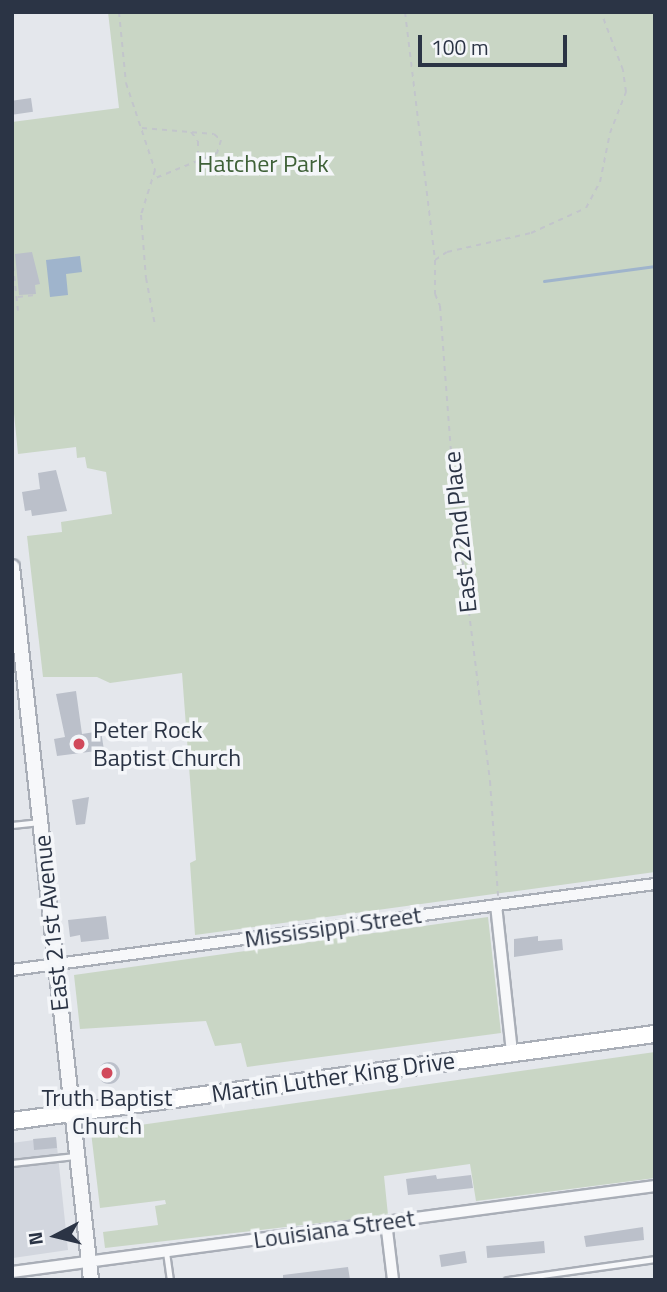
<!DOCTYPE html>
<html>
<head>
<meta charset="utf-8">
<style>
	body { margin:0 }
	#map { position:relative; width:667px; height:1292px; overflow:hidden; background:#e4e7ec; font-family:"Titillium Web",sans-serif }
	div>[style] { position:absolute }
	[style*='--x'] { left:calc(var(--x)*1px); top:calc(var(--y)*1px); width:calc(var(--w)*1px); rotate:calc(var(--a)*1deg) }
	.built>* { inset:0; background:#d2d6de }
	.green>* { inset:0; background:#c9d6c5 }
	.water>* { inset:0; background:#9fb4cc }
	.stream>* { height:2.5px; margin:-1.25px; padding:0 1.25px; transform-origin:1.25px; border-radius:1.25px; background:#9fb4cc }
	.building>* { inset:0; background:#bbc0ca; transform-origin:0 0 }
	.round { border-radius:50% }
	.path>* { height:2px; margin-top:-1px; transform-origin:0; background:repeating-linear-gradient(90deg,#c2c5cb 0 5px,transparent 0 10px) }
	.roads { filter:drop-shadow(2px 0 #a9aeb7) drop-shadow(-2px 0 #a9aeb7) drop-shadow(0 2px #a9aeb7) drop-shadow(0 -2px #a9aeb7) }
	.service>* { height:5px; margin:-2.5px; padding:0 2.5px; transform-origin:2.5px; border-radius:2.5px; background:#f7f8fa }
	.minor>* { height:10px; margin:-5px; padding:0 5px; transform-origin:5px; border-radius:5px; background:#f7f8fa }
	.tertiary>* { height:14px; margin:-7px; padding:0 7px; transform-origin:7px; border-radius:7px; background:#f7f8fa }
	.secondary>* { height:16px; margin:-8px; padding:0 8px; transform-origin:8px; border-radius:8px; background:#fff }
	.dots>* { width:19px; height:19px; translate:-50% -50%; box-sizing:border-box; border:4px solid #f4f6f9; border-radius:50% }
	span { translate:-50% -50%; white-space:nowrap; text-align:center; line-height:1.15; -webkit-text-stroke:7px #f4f6f9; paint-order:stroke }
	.park-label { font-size:24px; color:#3f6138 }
	.street-label { font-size:24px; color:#2b3445 }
	.poi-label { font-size:24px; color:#2b3445 }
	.left { translate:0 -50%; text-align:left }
	.frame { position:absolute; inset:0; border:14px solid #2b3445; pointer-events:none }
	.north { position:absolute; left:21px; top:1201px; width:70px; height:70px; -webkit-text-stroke:5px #f4f6f9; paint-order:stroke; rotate:263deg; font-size:19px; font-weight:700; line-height:28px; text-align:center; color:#2b3445 }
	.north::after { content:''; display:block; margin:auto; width:24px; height:32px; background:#2b3445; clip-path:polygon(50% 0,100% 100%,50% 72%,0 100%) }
	.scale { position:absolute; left:418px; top:35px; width:149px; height:32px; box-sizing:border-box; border:4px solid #2b3445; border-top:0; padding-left:9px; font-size:21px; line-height:24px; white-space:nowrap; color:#2b3445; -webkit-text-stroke:5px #f4f6f9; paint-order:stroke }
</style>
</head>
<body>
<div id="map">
	<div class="built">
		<div style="clip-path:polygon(56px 1137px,68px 1250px,13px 1258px,12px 1143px)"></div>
	</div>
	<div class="green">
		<div style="clip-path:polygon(108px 12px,655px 12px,655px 872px,195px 935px,190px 863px,196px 860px,182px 673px,110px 683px,97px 677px,43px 677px,27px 536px,62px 532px,61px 522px,112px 514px,106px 472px,87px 468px,85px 457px,77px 458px,76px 447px,18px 454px,12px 393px,12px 122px,119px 108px)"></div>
		<div style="clip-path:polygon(488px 917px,501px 1033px,247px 1067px,241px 1043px,215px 1046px,206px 1021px,80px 1029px,74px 975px)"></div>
		<div style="clip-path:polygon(655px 1052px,655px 1178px,476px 1201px,470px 1164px,384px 1176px,388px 1215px,105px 1248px,103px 1232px,158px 1225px,155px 1206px,166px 1204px,165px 1200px,100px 1208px,91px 1132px)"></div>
	</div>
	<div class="water">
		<div style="clip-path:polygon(80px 256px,82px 272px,66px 274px,68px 295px,50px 297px,46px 260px)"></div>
	</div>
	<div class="stream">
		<div style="--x:544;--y:281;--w:112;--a:-7.7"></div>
	</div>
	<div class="building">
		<div style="left:31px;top:98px;width:14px;height:19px;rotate:82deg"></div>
		<div style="clip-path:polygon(32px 252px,40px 284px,35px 285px,36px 294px,19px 295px,15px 254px)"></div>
		<div style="clip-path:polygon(56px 470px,67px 511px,32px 516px,31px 510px,25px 511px,22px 492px,40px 489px,38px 473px)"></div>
		<div style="clip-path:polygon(76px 691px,82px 734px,101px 731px,104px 750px,57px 756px,54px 739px,65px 737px,56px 694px)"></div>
		<div style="clip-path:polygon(89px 797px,85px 824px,76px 825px,72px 800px)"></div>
		<div style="clip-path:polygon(106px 916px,109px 939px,81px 942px,80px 935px,70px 937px,68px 920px)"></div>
		<div style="clip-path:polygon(538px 936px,538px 941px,562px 939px,563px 950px,514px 957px,514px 939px)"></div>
		<div class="round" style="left:98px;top:1062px;width:22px;height:22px"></div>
		<div style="left:56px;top:1137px;width:11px;height:23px;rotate:85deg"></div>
		<div style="clip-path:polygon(436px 1175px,437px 1179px,471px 1175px,473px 1188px,408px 1195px,406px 1179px)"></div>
		<div style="clip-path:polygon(643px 1227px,644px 1240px,586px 1247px,584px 1236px)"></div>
		<div style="left:544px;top:1241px;width:12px;height:58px;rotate:85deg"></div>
		<div style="left:465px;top:1251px;width:12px;height:26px;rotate:81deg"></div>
		<div style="clip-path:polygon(348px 1267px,350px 1280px,283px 1280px,283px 1275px)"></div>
	</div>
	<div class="path">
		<div style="--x:119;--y:12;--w:71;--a:84.4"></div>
		<div style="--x:126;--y:83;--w:92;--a:71.6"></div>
		<div style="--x:155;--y:170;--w:47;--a:107.3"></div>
		<div style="--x:141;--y:215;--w:63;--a:85.5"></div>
		<div style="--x:146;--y:278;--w:48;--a:79.2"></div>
		<div style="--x:405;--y:12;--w:250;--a:83.1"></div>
		<div style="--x:435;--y:260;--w:34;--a:90"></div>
		<div style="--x:435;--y:294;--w:13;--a:67"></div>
		<div style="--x:440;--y:306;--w:187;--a:85.7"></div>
		<div style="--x:454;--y:492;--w:291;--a:82.9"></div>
		<div style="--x:490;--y:781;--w:115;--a:86"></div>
		<div style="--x:142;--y:128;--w:72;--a:4.8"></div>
		<div style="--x:214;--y:134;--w:9;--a:41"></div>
		<div style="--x:221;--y:140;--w:14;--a:107"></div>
		<div style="--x:217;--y:153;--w:69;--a:157.9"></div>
		<div style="--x:191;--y:132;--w:11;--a:52"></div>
		<div style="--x:198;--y:141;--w:17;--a:90"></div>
		<div style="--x:12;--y:256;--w:55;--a:83.8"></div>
		<div style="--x:435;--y:260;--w:14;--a:-34"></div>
		<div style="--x:447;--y:252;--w:86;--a:-12.7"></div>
		<div style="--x:531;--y:233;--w:60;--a:-24.4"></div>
		<div style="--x:586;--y:208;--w:30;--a:-62"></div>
		<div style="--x:600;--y:182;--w:50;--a:-78.5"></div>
		<div style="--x:610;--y:133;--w:44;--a:-68.7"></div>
		<div style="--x:626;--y:92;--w:22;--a:-98"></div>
		<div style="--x:623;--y:70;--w:62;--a:-110.8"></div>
		<div style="--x:18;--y:297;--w:17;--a:-7"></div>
	</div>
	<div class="roads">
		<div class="service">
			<div style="--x:12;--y:825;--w:28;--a:-6"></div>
			<div style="--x:12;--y:1163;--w:63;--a:-6.3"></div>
			<div style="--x:166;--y:1252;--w:28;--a:82"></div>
			<div style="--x:507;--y:1280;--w:149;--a:-8.1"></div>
		</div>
		<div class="minor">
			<div style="--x:496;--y:905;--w:149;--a:83.8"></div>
			<div style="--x:12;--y:970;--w:649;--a:-7.62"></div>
			<div style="--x:386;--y:1222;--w:58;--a:83.1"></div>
			<div style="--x:12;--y:1272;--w:649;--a:-7.62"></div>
		</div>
		<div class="tertiary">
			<div style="--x:12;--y:567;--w:717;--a:83.68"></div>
		</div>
		<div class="secondary">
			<div style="--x:12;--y:1121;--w:649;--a:-7.71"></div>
		</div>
	</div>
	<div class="dots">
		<div style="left:79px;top:744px;background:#d1495b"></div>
		<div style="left:107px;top:1073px;background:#d1495b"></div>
	</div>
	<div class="park-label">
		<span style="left:263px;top:164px">Hatcher Park</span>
	</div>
	<div class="street-label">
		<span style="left:460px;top:532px;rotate:-96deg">East 22nd Place</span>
		<span style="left:51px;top:923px;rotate:-96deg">East 21st Avenue</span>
		<span style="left:333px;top:927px;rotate:-8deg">Mississippi Street</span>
		<span style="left:333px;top:1077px;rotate:-8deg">Martin Luther King Drive</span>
		<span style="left:334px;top:1229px;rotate:-8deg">Louisiana Street</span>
	</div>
	<div class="poi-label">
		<span class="left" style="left:93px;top:744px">Peter Rock<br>Baptist Church</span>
		<span style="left:107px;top:1112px">Truth Baptist<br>Church</span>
	</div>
	<div class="frame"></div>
	<div class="north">N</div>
	<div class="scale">100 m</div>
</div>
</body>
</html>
